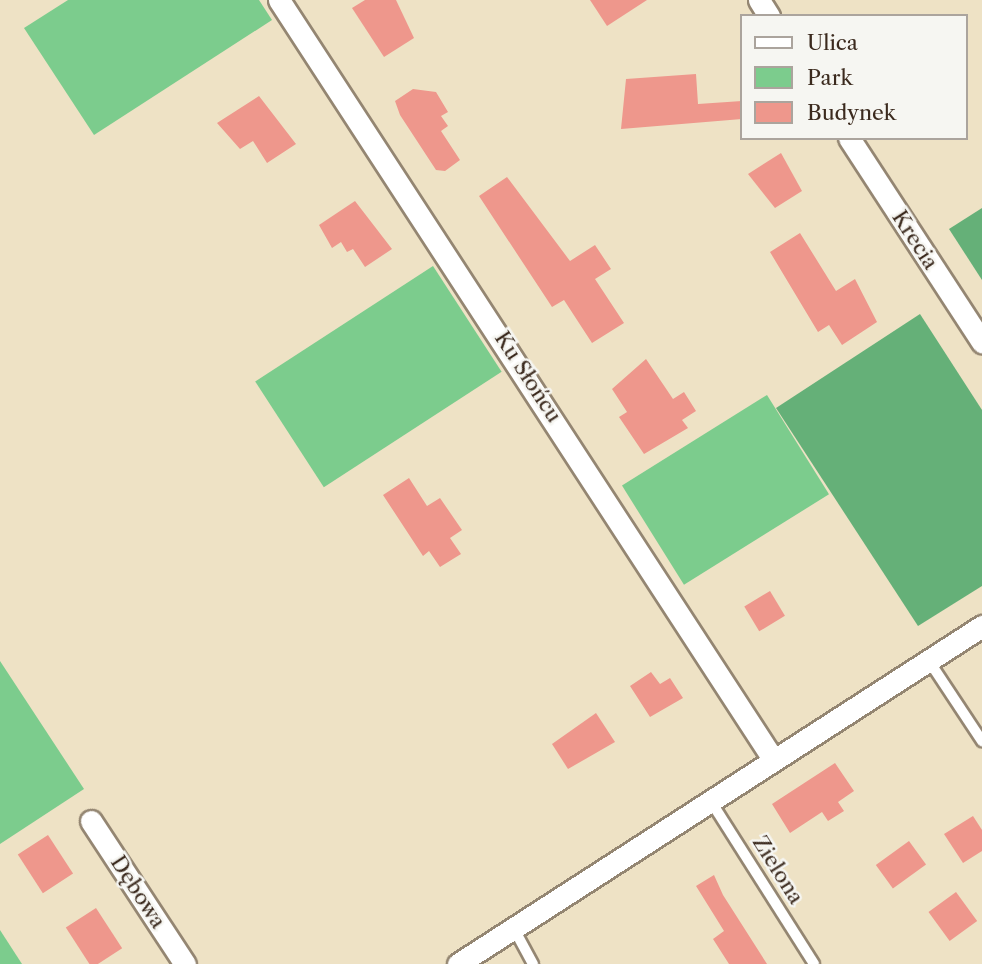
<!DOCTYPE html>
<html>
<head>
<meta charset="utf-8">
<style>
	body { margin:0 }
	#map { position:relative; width:982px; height:964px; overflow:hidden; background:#eee2c5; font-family:"Libre Caslon Text",serif }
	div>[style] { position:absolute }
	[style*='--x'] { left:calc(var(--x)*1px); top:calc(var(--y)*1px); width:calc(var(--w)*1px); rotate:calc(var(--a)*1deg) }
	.green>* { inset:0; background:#7ccc8d; transform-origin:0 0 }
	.forest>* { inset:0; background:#65b078 }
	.building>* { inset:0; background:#ee978c; transform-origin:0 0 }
	.roads { filter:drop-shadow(2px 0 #948672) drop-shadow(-2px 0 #948672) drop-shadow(0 2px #948672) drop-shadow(0 -2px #948672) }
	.service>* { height:10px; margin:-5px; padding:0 5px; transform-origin:5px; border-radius:5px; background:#fff }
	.minor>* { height:21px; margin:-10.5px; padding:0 10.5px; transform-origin:10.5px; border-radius:10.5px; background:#fff }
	span { translate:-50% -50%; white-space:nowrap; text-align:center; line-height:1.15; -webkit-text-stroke:5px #f6f6f2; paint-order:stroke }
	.street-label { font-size:21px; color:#3b2a1e }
	.legend { position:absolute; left:740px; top:14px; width:228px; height:126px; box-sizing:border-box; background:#f6f6f2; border:2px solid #aba49d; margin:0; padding:9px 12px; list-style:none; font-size:21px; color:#3b2a1e }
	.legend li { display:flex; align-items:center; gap:14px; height:35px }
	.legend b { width:35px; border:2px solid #aba49d }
</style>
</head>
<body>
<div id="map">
	<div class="green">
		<div style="clip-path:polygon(68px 0,259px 0,272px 20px,94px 135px,24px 28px)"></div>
		<div style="left:433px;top:266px;width:126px;height:212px;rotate:57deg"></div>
		<div style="left:767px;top:395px;width:117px;height:171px;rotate:58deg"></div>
		<div style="clip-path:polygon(0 661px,84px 789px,0 844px)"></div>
		<div style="clip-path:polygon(0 930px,22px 964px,0 964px)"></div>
	</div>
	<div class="forest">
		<div style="clip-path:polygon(982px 208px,982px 280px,949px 229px)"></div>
		<div style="clip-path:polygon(920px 314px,982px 410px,982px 586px,918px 626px,776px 408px)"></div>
	</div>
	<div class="building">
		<div style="clip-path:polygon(365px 0,396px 0,414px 38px,384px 57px,352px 8px)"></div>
		<div style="clip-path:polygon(590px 0,647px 0,607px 26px)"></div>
		<div style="clip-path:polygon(696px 74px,698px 104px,742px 101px,742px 119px,621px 129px,626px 79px)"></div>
		<div style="clip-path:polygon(413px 89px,436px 92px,448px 112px,441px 116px,448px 126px,441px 131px,460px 160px,445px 171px,436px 170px,400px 115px,395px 101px)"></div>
		<div style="clip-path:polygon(259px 96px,296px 144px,267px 163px,253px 141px,240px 149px,217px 123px)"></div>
		<div style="clip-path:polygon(781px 153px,802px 191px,775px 208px,748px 174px)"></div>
		<div style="clip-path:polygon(507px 177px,570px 261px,595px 245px,611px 269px,595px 279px,624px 323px,592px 343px,564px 300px,552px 307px,479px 196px)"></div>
		<div style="clip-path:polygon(355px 201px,392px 249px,365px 267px,353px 249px,347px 252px,341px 242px,332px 248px,319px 225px)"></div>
		<div style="clip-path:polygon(800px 233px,836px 291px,855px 279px,877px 322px,842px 345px,829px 325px,818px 332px,770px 252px)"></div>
		<div style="clip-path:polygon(646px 359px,673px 399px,684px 392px,696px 411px,682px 420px,688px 428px,644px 454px,619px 417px,627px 412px,612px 389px)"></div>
		<div style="clip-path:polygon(409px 478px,427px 506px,440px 498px,462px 530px,450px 538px,461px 554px,440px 567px,429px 551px,423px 556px,383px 495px)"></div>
		<div style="left:770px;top:591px;width:29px;height:30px;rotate:59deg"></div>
		<div style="clip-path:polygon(651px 672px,660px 684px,670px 678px,683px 698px,650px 717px,630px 686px)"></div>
		<div style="clip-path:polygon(596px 713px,615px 742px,568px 769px,552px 744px)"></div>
		<div style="clip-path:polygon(835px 763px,854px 791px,838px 802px,844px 811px,828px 821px,822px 812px,790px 833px,772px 804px)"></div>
		<div style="clip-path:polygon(973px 816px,982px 830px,982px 851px,963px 863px,944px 834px)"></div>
		<div style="left:48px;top:835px;width:46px;height:36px;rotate:57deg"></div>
		<div style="left:909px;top:841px;width:29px;height:41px;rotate:54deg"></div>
		<div style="clip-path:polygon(714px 875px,723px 895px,767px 964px,729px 964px,713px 939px,724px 931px,696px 886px)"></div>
		<div style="left:956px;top:892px;width:36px;height:34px;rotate:54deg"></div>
		<div style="left:96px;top:908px;width:48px;height:36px;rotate:57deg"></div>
	</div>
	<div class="roads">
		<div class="service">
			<div style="--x:927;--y:658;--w:100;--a:56.5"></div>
			<div style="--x:710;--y:800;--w:194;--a:57.6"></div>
			<div style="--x:513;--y:927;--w:42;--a:61.6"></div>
		</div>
		<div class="minor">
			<div style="--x:279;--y:0;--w:902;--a:56.94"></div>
			<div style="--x:759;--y:0;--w:19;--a:58"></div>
			<div style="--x:849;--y:138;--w:244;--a:56.9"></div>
			<div style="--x:91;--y:821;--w:171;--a:56.7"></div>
			<div style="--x:458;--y:964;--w:624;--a:-32.82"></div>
		</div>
	</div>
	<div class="street-label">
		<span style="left:915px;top:240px;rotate:57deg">Krecia</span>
		<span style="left:528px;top:377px;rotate:57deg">Ku Słońcu</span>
		<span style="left:778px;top:870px;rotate:58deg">Zielona</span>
		<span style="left:138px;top:892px;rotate:57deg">Dębowa</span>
	</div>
	<ul class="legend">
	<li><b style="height:9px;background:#fff"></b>Ulica</li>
	<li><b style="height:19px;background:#7ccc8d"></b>Park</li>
	<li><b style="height:19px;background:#ee978c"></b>Budynek</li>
	</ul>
</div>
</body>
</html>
